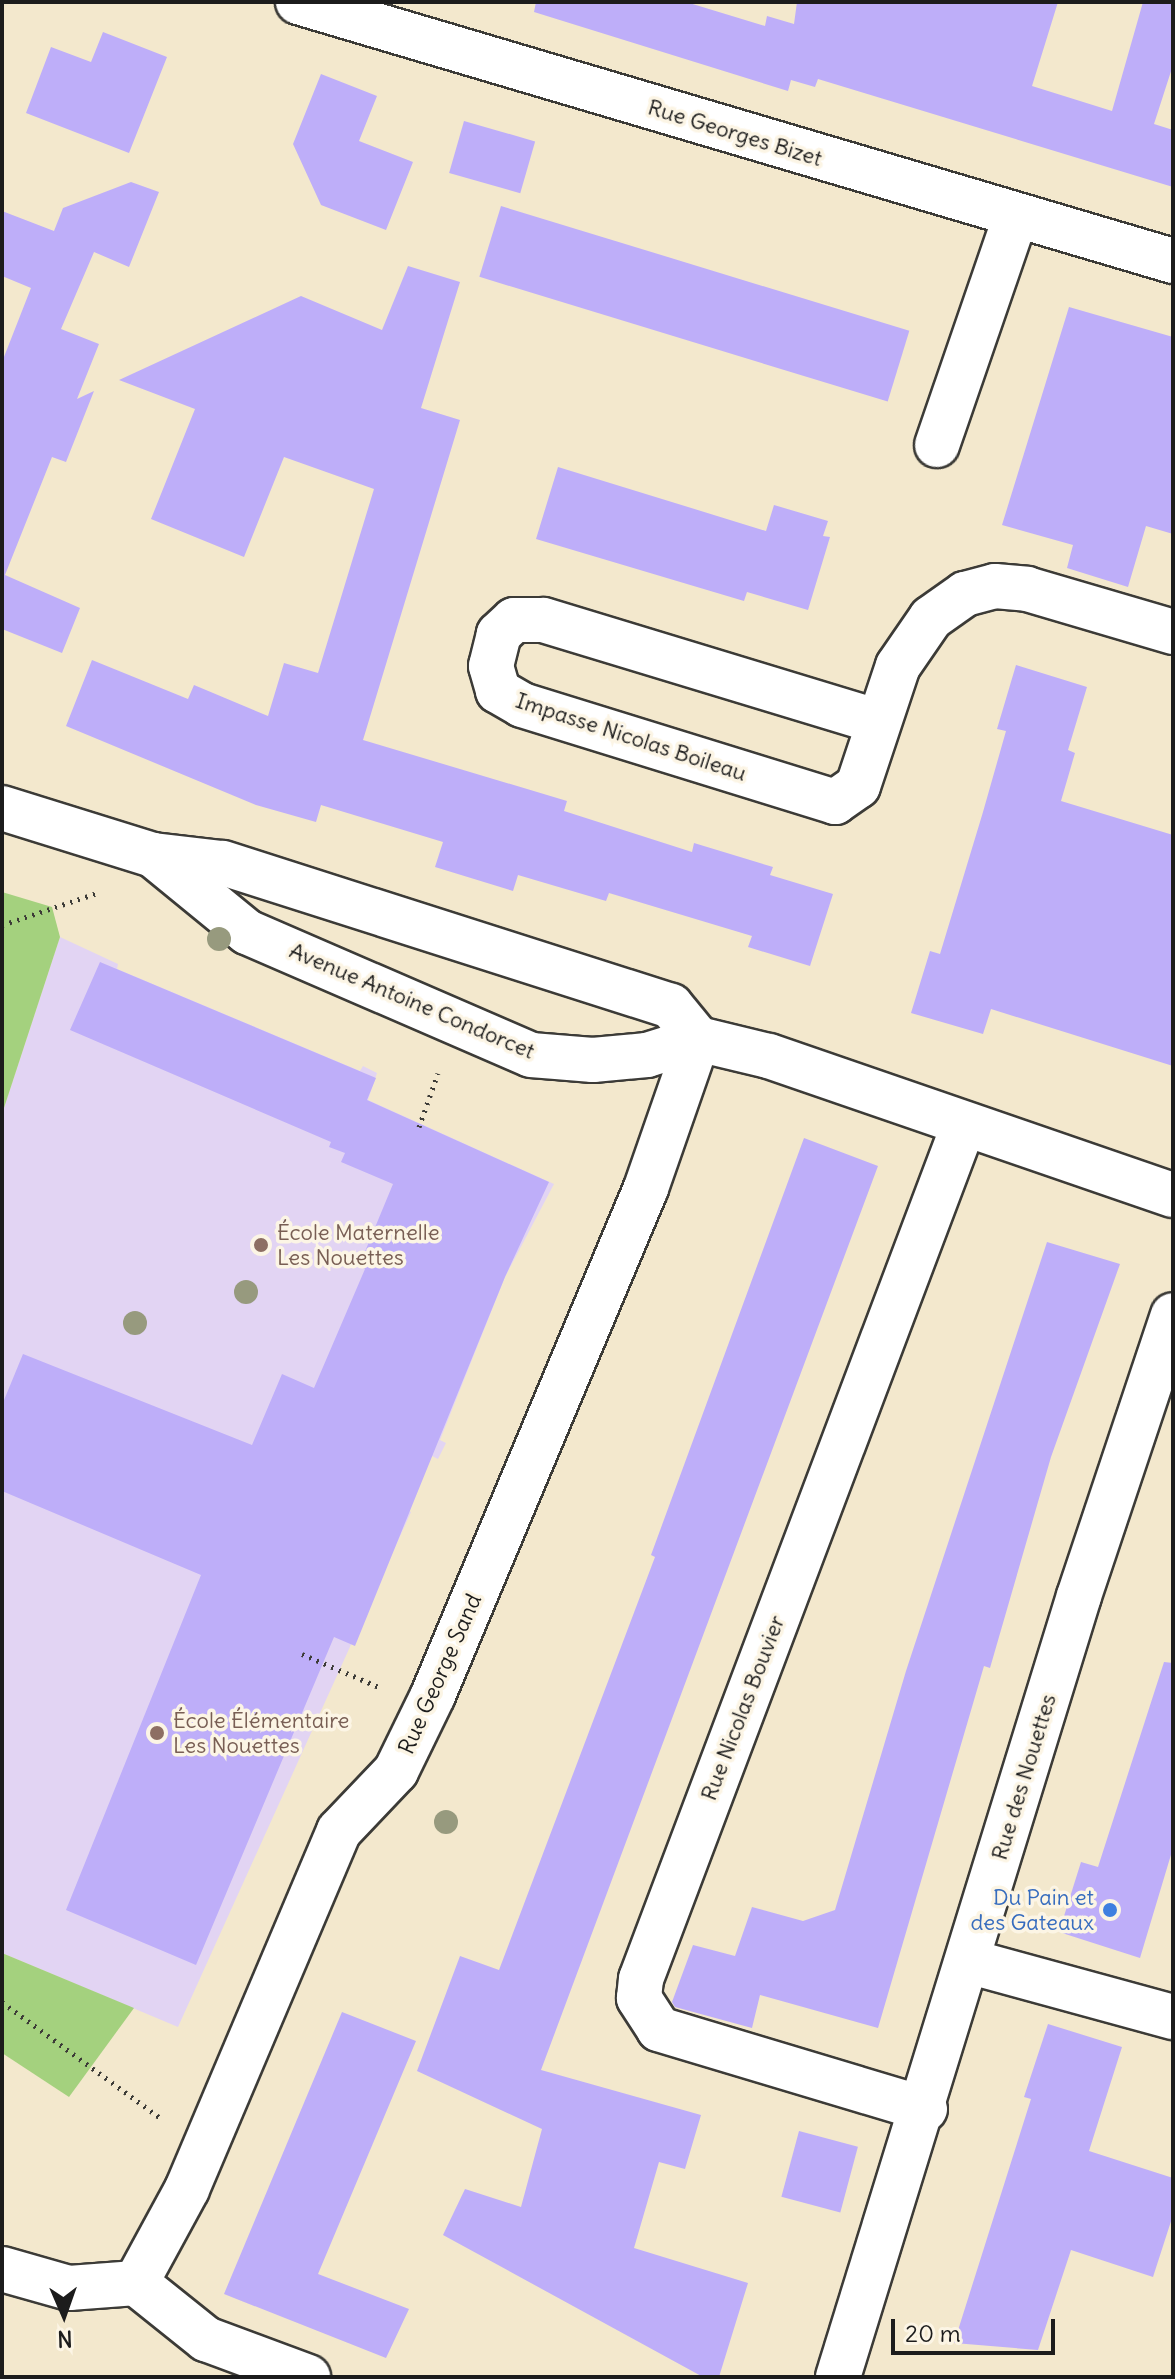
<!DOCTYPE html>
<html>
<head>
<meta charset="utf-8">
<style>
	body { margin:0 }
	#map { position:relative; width:1175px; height:2379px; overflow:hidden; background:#f3e8cd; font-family:Delius,sans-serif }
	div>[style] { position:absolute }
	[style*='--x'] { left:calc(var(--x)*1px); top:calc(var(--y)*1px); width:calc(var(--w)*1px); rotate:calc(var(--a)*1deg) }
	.built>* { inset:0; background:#e2d4f3 }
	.green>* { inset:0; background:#a4d17e }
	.building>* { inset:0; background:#beaef9; transform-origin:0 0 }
	.path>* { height:5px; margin-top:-2.5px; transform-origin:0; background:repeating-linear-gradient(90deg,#3c3b37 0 2px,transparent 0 8px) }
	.roads { filter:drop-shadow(2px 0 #3c3b37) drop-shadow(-2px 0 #3c3b37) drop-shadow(0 2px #3c3b37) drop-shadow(0 -2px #3c3b37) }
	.minor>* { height:44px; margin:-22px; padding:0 22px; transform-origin:22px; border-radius:22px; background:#fff }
	.tertiary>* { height:44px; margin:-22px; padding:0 22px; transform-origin:22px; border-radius:22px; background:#fff }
	.trees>* { width:24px; height:24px; margin:-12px; border-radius:50%; background:#979a7e }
	.dots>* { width:22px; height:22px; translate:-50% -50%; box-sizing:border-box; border:4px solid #fcf5e5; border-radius:50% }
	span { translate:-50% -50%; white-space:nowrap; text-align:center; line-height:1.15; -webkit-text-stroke:7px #fcf5e5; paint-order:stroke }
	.street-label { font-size:22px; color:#1c1c1c }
	.education-label { font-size:22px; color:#785e54 }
	.left { translate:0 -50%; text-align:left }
	.shop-label { font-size:22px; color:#366cbe }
	.right { translate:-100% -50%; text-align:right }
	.frame { position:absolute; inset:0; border:4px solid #1c1c1c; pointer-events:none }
	.north { position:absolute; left:24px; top:2275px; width:80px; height:80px; -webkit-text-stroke:6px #fcf5e5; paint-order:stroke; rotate:178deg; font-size:22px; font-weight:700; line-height:32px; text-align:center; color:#1c1c1c }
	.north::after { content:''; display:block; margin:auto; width:28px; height:36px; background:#1c1c1c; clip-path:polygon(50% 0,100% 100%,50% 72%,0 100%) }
	.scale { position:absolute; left:891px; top:2319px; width:164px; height:36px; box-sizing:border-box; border:4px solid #1c1c1c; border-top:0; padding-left:10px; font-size:24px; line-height:28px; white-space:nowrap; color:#1c1c1c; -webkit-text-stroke:6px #fcf5e5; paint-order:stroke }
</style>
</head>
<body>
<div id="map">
	<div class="built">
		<div style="clip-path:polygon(60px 937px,118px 964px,117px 969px,360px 1071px,363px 1066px,377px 1073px,368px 1100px,554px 1184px,505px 1277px,440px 1440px,446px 1443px,438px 1459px,430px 1455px,406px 1510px,411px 1512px,178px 2027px,2px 1953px,2px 1114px)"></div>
	</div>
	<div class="green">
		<div style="clip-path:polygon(2px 892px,52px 907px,60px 937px,2px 1114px)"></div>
		<div style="clip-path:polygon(2px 1953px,134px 2008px,69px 2097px,2px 2053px)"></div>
	</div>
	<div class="building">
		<div style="clip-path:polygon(536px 2px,686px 2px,765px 26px,767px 16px,794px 24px,797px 2px,1058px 2px,1032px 86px,1112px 111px,1143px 2px,1173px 2px,1173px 65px,1154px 124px,1173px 130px,1173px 187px,818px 79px,815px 87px,791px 80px,788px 91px,534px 12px)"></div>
		<div style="clip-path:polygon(103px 32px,167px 57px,129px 153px,26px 113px,51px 47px,91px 62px)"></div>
		<div style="clip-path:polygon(321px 74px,377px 96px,359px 141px,413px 162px,386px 230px,321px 205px,293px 144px)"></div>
		<div style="left:464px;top:121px;width:74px;height:54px;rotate:16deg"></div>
		<div style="clip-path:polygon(131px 182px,159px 192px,129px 267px,94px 252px,61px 329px,99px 344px,77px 399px,94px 391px,66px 462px,52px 457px,5px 575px,80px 608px,62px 653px,2px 629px,2px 362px,31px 288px,2px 276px,2px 211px,54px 231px,63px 208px)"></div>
		<div style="left:501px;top:206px;width:427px;height:74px;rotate:17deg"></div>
		<div style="clip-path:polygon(408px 266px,460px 282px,421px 408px,460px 420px,363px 740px,567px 801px,564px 811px,692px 852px,694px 843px,773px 867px,770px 875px,833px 894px,810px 966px,748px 947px,752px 936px,609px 893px,606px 901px,518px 875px,513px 891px,435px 867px,443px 842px,321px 805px,316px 822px,256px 805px,66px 726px,92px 660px,188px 699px,194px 685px,268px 716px,284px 663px,318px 673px,374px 489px,284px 457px,244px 557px,151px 519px,195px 409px,119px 380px,301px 296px,382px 330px)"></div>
		<div style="clip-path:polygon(1069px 307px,1173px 337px,1173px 534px,1146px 526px,1128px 587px,1067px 568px,1073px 545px,1002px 525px)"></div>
		<div style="clip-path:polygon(558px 467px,766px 531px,774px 505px,828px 521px,823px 536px,830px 537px,808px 610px,747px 592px,744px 601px,536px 539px)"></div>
		<div style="clip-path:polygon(1016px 665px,1087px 687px,1068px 750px,1075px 753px,1061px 801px,1173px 835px,1173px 1066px,991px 1009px,983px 1034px,911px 1013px,930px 951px,940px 954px,983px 812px,1006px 731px,997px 729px)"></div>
		<div style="clip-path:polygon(100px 962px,376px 1078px,367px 1100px,549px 1182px,505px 1277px,355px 1646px,334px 1637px,196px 1965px,66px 1910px,201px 1575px,2px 1491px,2px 1405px,23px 1354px,252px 1445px,282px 1374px,314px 1388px,365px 1269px,359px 1266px,393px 1184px,341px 1162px,345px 1153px,329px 1147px,331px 1142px,70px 1030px)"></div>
		<div style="clip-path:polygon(804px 1138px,878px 1166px,541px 2070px,701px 2115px,685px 2169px,659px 2162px,634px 2248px,748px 2283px,719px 2377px,703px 2377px,443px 2235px,465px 2189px,521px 2207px,542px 2129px,417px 2071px,460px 1956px,499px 1970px,655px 1557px,651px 1555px)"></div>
		<div style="clip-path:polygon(1047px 1242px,1120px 1264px,1051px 1457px,990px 1668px,984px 1666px,878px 2028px,760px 1995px,752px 2028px,675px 2007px,672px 2002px,693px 1945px,735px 1956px,752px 1907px,803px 1921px,835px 1910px,906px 1671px)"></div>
		<div style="clip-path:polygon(1164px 1662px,1173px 1663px,1173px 1848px,1140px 1958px,1059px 1932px,1081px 1862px,1098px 1867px)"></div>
		<div style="clip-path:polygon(342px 2012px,416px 2041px,318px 2274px,409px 2309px,386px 2358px,224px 2294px)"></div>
		<div style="clip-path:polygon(1048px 2024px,1122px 2047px,1089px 2151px,1173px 2178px,1173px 2215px,1153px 2277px,1071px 2250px,1038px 2350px,954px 2343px,1031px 2099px,1024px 2097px)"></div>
		<div style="left:799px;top:2131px;width:61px;height:68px;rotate:15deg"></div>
	</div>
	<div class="path">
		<div style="--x:2;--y:925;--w:100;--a:-18.6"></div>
		<div style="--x:419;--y:1127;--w:57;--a:-70.6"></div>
		<div style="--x:302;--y:1654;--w:84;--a:23.2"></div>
		<div style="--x:2;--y:2002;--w:198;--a:36.2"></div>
	</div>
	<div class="roads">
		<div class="minor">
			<div style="--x:298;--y:2;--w:913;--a:16.49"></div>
			<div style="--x:937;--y:445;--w:240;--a:-71"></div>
			<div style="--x:876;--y:721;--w:348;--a:-163.1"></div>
			<div style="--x:543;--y:620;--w:29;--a:180"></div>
			<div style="--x:514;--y:620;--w:21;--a:137"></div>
			<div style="--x:499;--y:634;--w:33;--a:104"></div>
			<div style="--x:491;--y:666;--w:26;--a:74"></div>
			<div style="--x:498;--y:691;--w:28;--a:30"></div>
			<div style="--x:522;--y:705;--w:328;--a:17.2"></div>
			<div style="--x:835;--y:802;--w:28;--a:-35"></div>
			<div style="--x:858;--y:786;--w:126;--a:-71.6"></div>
			<div style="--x:898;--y:666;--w:58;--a:-55.5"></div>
			<div style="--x:931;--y:618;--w:42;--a:-35.2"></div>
			<div style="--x:965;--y:594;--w:31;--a:-15"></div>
			<div style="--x:995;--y:586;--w:32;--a:5"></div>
			<div style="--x:1027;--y:589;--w:152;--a:16.4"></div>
			<div style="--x:2;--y:808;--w:158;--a:17.3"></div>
			<div style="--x:698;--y:1039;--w:43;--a:-129.3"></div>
			<div style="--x:671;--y:1006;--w:471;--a:-162.3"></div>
			<div style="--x:222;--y:863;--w:69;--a:-173.4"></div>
			<div style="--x:153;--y:855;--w:122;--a:39.3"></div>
			<div style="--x:247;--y:932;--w:309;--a:23.4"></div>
			<div style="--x:531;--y:1055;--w:62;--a:4.6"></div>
			<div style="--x:593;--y:1060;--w:54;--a:-5.3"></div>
			<div style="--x:647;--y:1055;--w:53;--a:-17.4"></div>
			<div style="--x:698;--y:1039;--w:73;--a:13.5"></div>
			<div style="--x:769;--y:1056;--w:427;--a:19"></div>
			<div style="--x:968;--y:1961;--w:213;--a:15.3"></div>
			<div style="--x:925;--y:2109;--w:278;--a:-163.3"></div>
			<div style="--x:659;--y:2029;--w:37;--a:-123"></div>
			<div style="--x:639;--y:1998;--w:19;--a:-84"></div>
			<div style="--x:641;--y:1979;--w:914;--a:-69.3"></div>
			<div style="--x:2;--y:2269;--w:70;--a:15.8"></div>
			<div style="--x:69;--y:2288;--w:67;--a:-4.3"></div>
			<div style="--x:136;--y:2283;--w:90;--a:38.7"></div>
			<div style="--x:206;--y:2339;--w:109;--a:20.4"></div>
			<div style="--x:136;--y:2283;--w:107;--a:-61.5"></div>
			<div style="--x:187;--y:2189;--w:389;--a:-67"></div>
			<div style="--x:339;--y:1831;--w:83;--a:-46.5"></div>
			<div style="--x:396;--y:1771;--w:85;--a:-64"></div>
			<div style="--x:433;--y:1695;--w:550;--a:-67.21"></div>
			<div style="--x:646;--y:1188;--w:158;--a:-70.8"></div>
		</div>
		<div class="tertiary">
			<div style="--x:838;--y:2377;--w:817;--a:-72.85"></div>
			<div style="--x:1079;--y:1596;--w:296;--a:-71.5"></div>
		</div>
	</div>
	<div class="trees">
		<div style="left:219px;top:939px"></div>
		<div style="left:246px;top:1292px"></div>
		<div style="left:135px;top:1323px"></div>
		<div style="left:446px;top:1822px"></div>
	</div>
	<div class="dots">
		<div style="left:261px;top:1245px;background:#8d6e63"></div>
		<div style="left:157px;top:1733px;background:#8d6e63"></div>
		<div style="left:1110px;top:1910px;background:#3f7fe0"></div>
	</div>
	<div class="street-label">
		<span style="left:735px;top:133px;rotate:17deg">Rue Georges Bizet</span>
		<span style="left:631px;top:737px;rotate:18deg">Impasse Nicolas Boileau</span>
		<span style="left:412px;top:1001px;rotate:23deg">Avenue Antoine Condorcet</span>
		<span style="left:440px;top:1674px;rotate:-66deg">Rue George Sand</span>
		<span style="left:743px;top:1708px;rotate:-69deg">Rue Nicolas Bouvier</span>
		<span style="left:1024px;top:1777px;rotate:-73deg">Rue des Nouettes</span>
	</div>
	<div class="education-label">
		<span class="left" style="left:277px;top:1245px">École Maternelle<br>Les Nouettes</span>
		<span class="left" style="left:173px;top:1733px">École Élémentaire<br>Les Nouettes</span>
	</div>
	<div class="shop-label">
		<span class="right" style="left:1094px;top:1910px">Du Pain et<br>des Gateaux</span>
	</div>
	<div class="frame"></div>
	<div class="north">N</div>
	<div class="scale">20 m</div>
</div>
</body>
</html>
